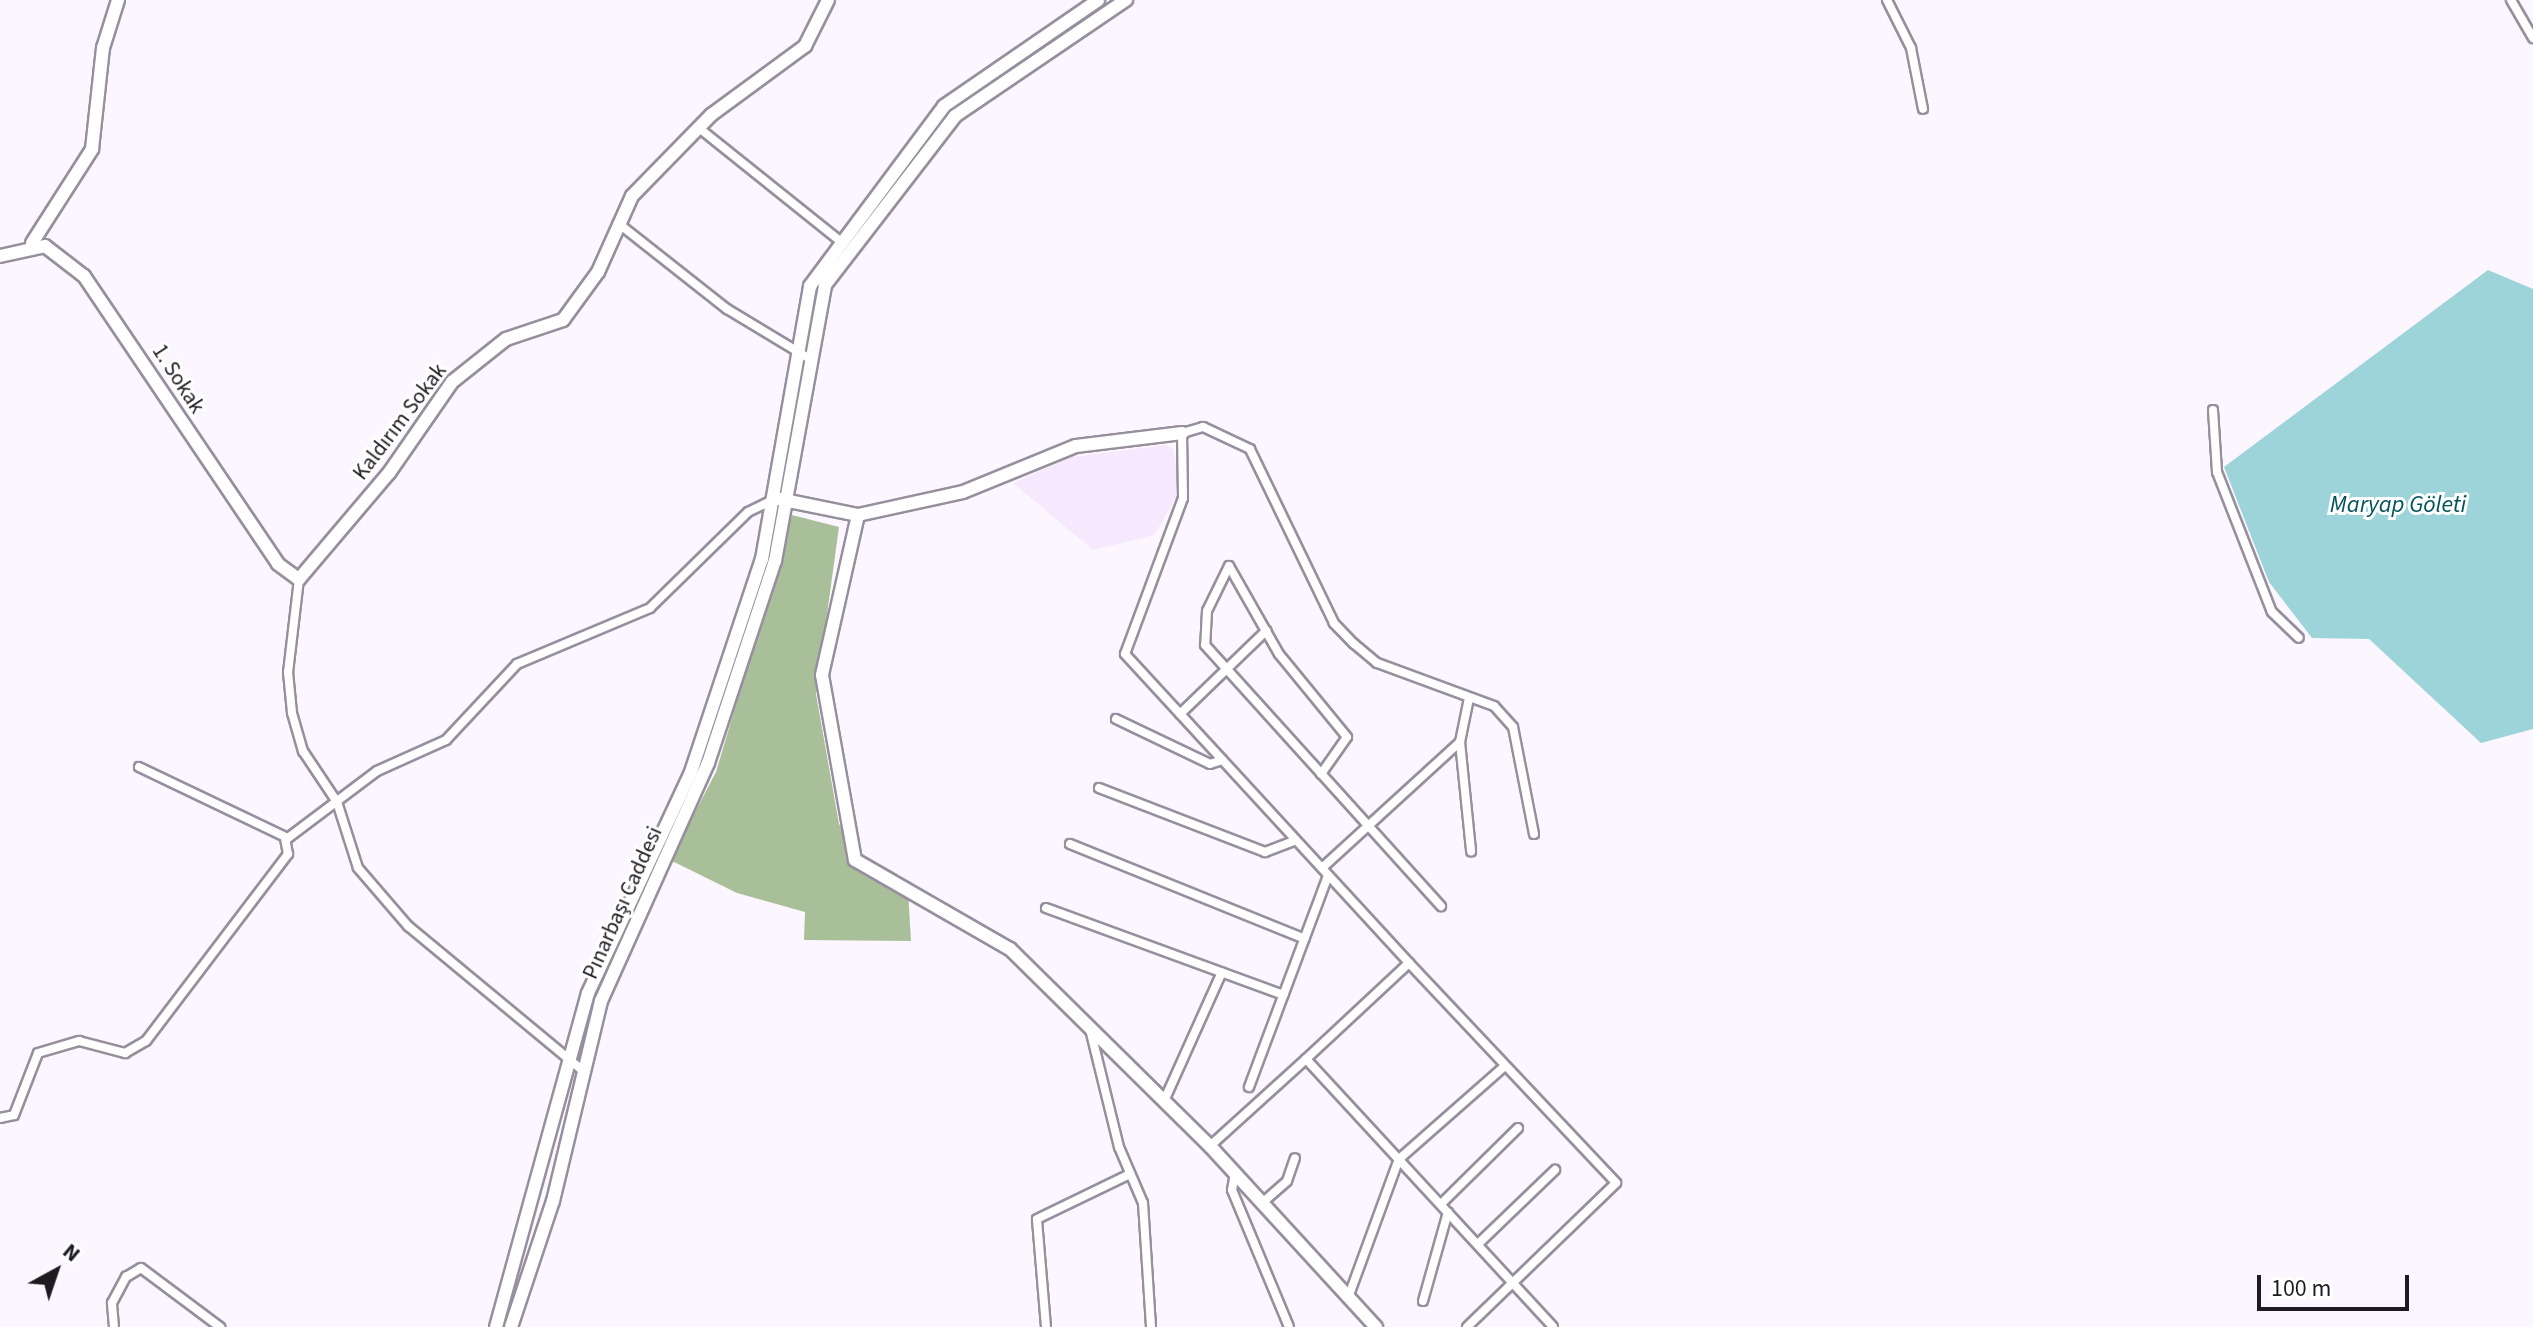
<!DOCTYPE html>
<html>
<head>
<meta charset="utf-8">
<style>
	body { margin:0 }
	#map { position:relative; width:2533px; height:1327px; overflow:hidden; background:#fbf6ff; font-family:"Source Sans 3",sans-serif }
	div>[style] { position:absolute }
	[style*='--x'] { left:calc(var(--x)*1px); top:calc(var(--y)*1px); width:calc(var(--w)*1px); rotate:calc(var(--a)*1deg) }
	.built>* { inset:0; background:#f6e9fe }
	.forest>* { inset:0; background:#a9bf99 }
	.water>* { inset:0; background:#9dd4da }
	.roads { filter:drop-shadow(2px 0 #978f9d) drop-shadow(-2px 0 #978f9d) drop-shadow(0 2px #978f9d) drop-shadow(0 -2px #978f9d) }
	.street>* { height:8px; margin:-4px; padding:0 4px; transform-origin:4px; border-radius:4px; background:#fff }
	.secondary>* { height:12px; margin:-6px; padding:0 6px; transform-origin:6px; border-radius:6px; background:#fff }
	span { translate:-50% -50%; white-space:nowrap; text-align:center; line-height:1.15; -webkit-text-stroke:6px #fff; paint-order:stroke }
	.street-label { font-size:22px; color:#1e1b20 }
	.water-label { font-size:24px; color:#00535a; font-style:italic }
	.north { position:absolute; left:16px; top:1231px; width:80px; height:80px; -webkit-text-stroke:6px #fff; paint-order:stroke; rotate:40deg; font-size:22px; font-weight:700; line-height:32px; text-align:center; color:#1e1b20 }
	.north::after { content:''; display:block; margin:auto; width:28px; height:36px; background:#1e1b20; clip-path:polygon(50% 0,100% 100%,50% 72%,0 100%) }
	.scale { position:absolute; left:2257px; top:1275px; width:152px; height:36px; box-sizing:border-box; border:4px solid #1e1b20; border-top:0; padding-left:10px; font-size:24px; line-height:28px; white-space:nowrap; color:#1e1b20; -webkit-text-stroke:6px #fff; paint-order:stroke }
</style>
</head>
<body>
<div id="map">
	<div class="built">
		<div style="clip-path:polygon(1166px 445px,1174px 450px,1179px 493px,1154px 535px,1093px 550px,1013px 483px,1072px 457px)"></div>
	</div>
	<div class="forest">
		<div style="clip-path:polygon(792px 515px,839px 527px,816px 694px,839px 824px,855px 850px,897px 874px,908px 890px,911px 941px,804px 940px,805px 912px,737px 893px,670px 860px,716px 772px)"></div>
	</div>
	<div class="water">
		<div style="clip-path:polygon(2488px 270px,2533px 289px,2533px 729px,2481px 743px,2369px 639px,2312px 638px,2269px 582px,2224px 467px)"></div>
	</div>
	<div class="roads">
		<div class="street">
			<div style="--x:1887;--y:0;--w:54;--a:63.4"></div>
			<div style="--x:1911;--y:48;--w:62;--a:78.9"></div>
			<div style="--x:2511;--y:0;--w:44;--a:59.9"></div>
			<div style="--x:699;--y:128;--w:179;--a:38.7"></div>
			<div style="--x:618;--y:223;--w:139;--a:38.3"></div>
			<div style="--x:727;--y:309;--w:97;--a:31.1"></div>
			<div style="--x:2213;--y:410;--w:62;--a:86.3"></div>
			<div style="--x:2217;--y:472;--w:150;--a:68.6"></div>
			<div style="--x:2272;--y:612;--w:37;--a:44"></div>
			<div style="--x:299;--y:579;--w:94;--a:96.7"></div>
			<div style="--x:288;--y:672;--w:41;--a:84.4"></div>
			<div style="--x:292;--y:713;--w:40;--a:74"></div>
			<div style="--x:303;--y:751;--w:61;--a:56.3"></div>
			<div style="--x:337;--y:802;--w:69;--a:72.3"></div>
			<div style="--x:358;--y:868;--w:77;--a:49.2"></div>
			<div style="--x:408;--y:926;--w:224;--a:39.6"></div>
			<div style="--x:1180;--y:714;--w:120;--a:-44"></div>
			<div style="--x:1116;--y:719;--w:104;--a:25.6"></div>
			<div style="--x:1210;--y:764;--w:13;--a:-18"></div>
			<div style="--x:1460;--y:742;--w:110;--a:84.2"></div>
			<div style="--x:139;--y:767;--w:165;--a:25.5"></div>
			<div style="--x:288;--y:838;--w:111;--a:-37"></div>
			<div style="--x:377;--y:771;--w:76;--a:-24.2"></div>
			<div style="--x:446;--y:740;--w:104;--a:-46.9"></div>
			<div style="--x:517;--y:664;--w:144;--a:-22.8"></div>
			<div style="--x:650;--y:608;--w:137;--a:-44.4"></div>
			<div style="--x:748;--y:512;--w:30;--a:-26"></div>
			<div style="--x:1321;--y:774;--w:45;--a:-54.9"></div>
			<div style="--x:1347;--y:737;--w:107;--a:-129.3"></div>
			<div style="--x:1279;--y:654;--w:101;--a:-119.6"></div>
			<div style="--x:1229;--y:566;--w:50;--a:116.1"></div>
			<div style="--x:1207;--y:611;--w:34;--a:93"></div>
			<div style="--x:1205;--y:645;--w:352;--a:47.9"></div>
			<div style="--x:1099;--y:788;--w:178;--a:21.1"></div>
			<div style="--x:1265;--y:852;--w:33;--a:-21"></div>
			<div style="--x:1534;--y:834;--w:109;--a:-101.1"></div>
			<div style="--x:1513;--y:727;--w:28;--a:-132"></div>
			<div style="--x:1494;--y:706;--w:125;--a:-159.8"></div>
			<div style="--x:1377;--y:663;--w:30;--a:-140"></div>
			<div style="--x:1354;--y:644;--w:29;--a:-134"></div>
			<div style="--x:1334;--y:623;--w:193;--a:-115.8"></div>
			<div style="--x:1250;--y:449;--w:52;--a:-154.9"></div>
			<div style="--x:1203;--y:427;--w:22;--a:164"></div>
			<div style="--x:1182;--y:433;--w:65;--a:89.1"></div>
			<div style="--x:1183;--y:498;--w:166;--a:110.4"></div>
			<div style="--x:1125;--y:654;--w:420;--a:47.4"></div>
			<div style="--x:1409;--y:963;--w:141;--a:137"></div>
			<div style="--x:1306;--y:1059;--w:364;--a:47.3"></div>
			<div style="--x:1070;--y:844;--w:253;--a:22"></div>
			<div style="--x:1322;--y:868;--w:187;--a:-42.4"></div>
			<div style="--x:1460;--y:742;--w:45;--a:-78.4"></div>
			<div style="--x:1046;--y:908;--w:253;--a:20.1"></div>
			<div style="--x:1409;--y:963;--w:302;--a:46.7"></div>
			<div style="--x:1616;--y:1183;--w:207;--a:136"></div>
			<div style="--x:1090;--y:1029;--w:122;--a:76.2"></div>
			<div style="--x:1119;--y:1147;--w:61;--a:66.8"></div>
			<div style="--x:1143;--y:1203;--w:124;--a:86.3"></div>
			<div style="--x:1249;--y:1087;--w:225;--a:-69.5"></div>
			<div style="--x:1164;--y:1101;--w:141;--a:-65.8"></div>
			<div style="--x:0;--y:1118;--w:14;--a:-12"></div>
			<div style="--x:14;--y:1115;--w:66;--a:-68.8"></div>
			<div style="--x:38;--y:1053;--w:43;--a:-16.3"></div>
			<div style="--x:79;--y:1041;--w:48;--a:14.6"></div>
			<div style="--x:125;--y:1053;--w:24;--a:-30"></div>
			<div style="--x:146;--y:1041;--w:235;--a:-52.8"></div>
			<div style="--x:288;--y:854;--w:15;--a:-101"></div>
			<div style="--x:1210;--y:1146;--w:130;--a:-42.2"></div>
			<div style="--x:1235;--y:1173;--w:17;--a:100"></div>
			<div style="--x:1232;--y:1190;--w:148;--a:67.4"></div>
			<div style="--x:1262;--y:1203;--w:33;--a:-41"></div>
			<div style="--x:1287;--y:1181;--w:24;--a:-71"></div>
			<div style="--x:1441;--y:1204;--w:108;--a:-44.6"></div>
			<div style="--x:1478;--y:1244;--w:107;--a:-43.9"></div>
			<div style="--x:1348;--y:1298;--w:148;--a:-69.9"></div>
			<div style="--x:1399;--y:1159;--w:141;--a:-41.3"></div>
			<div style="--x:1423;--y:1301;--w:92;--a:-74.3"></div>
			<div style="--x:114;--y:1327;--w:24;--a:-95"></div>
			<div style="--x:112;--y:1303;--w:30;--a:-62"></div>
			<div style="--x:126;--y:1277;--w:17;--a:-31"></div>
			<div style="--x:141;--y:1268;--w:99;--a:36.8"></div>
			<div style="--x:1046;--y:1327;--w:108;--a:-94.8"></div>
			<div style="--x:1037;--y:1219;--w:103;--a:-25.8"></div>
		</div>
		<div class="secondary">
			<div style="--x:32;--y:243;--w:112;--a:-57.4"></div>
			<div style="--x:92;--y:149;--w:102;--a:-83.8"></div>
			<div style="--x:103;--y:48;--w:50;--a:-72.6"></div>
			<div style="--x:0;--y:256;--w:46;--a:-12.5"></div>
			<div style="--x:45;--y:246;--w:49;--a:37.6"></div>
			<div style="--x:84;--y:276;--w:347;--a:56"></div>
			<div style="--x:278;--y:564;--w:26;--a:36"></div>
			<div style="--x:299;--y:579;--w:139;--a:-49.7"></div>
			<div style="--x:389;--y:473;--w:111;--a:-55.3"></div>
			<div style="--x:452;--y:382;--w:69;--a:-38.5"></div>
			<div style="--x:506;--y:339;--w:60;--a:-18.4"></div>
			<div style="--x:563;--y:320;--w:59;--a:-53.9"></div>
			<div style="--x:598;--y:272;--w:83;--a:-65.9"></div>
			<div style="--x:632;--y:196;--w:113;--a:-45.7"></div>
			<div style="--x:711;--y:115;--w:117;--a:-36.3"></div>
			<div style="--x:805;--y:46;--w:51;--a:-63.4"></div>
			<div style="--x:779;--y:499;--w:81;--a:11.4"></div>
			<div style="--x:858;--y:515;--w:107;--a:-12.4"></div>
			<div style="--x:963;--y:492;--w:122;--a:-22.2"></div>
			<div style="--x:1076;--y:446;--w:107;--a:-7"></div>
			<div style="--x:858;--y:515;--w:164;--a:102.7"></div>
			<div style="--x:822;--y:675;--w:188;--a:79.9"></div>
			<div style="--x:855;--y:860;--w:179;--a:29.9"></div>
			<div style="--x:1010;--y:949;--w:281;--a:44.6"></div>
			<div style="--x:1210;--y:1146;--w:246;--a:47.5"></div>
			<div style="--x:496;--y:1327;--w:346;--a:-74.6"></div>
			<div style="--x:588;--y:993;--w:244;--a:-65"></div>
			<div style="--x:691;--y:772;--w:225;--a:-71.6"></div>
			<div style="--x:762;--y:559;--w:277;--a:-80"></div>
			<div style="--x:810;--y:286;--w:224;--a:-53.3"></div>
			<div style="--x:944;--y:106;--w:187;--a:-34.5"></div>
			<div style="--x:511;--y:1327;--w:133;--a:-71.6"></div>
			<div style="--x:553;--y:1201;--w:206;--a:-76.5"></div>
			<div style="--x:601;--y:1001;--w:261;--a:-65.8"></div>
			<div style="--x:708;--y:763;--w:213;--a:-71.7"></div>
			<div style="--x:775;--y:561;--w:280;--a:-79.7"></div>
			<div style="--x:825;--y:285;--w:213;--a:-52.4"></div>
			<div style="--x:955;--y:116;--w:207;--a:-34.2"></div>
		</div>
	</div>
	<div class="street-label">
		<span style="left:178px;top:379px;rotate:57deg">1. Sokak</span>
		<span style="left:400px;top:422px;rotate:-53deg">Kaldırım Sokak</span>
		<span style="left:623px;top:903px;rotate:-66deg">Pınarbaşı Caddesi</span>
	</div>
	<div class="water-label">
		<span style="left:2398px;top:505px">Maryap Göleti</span>
	</div>
	<div class="north">N</div>
	<div class="scale">100 m</div>
</div>
</body>
</html>
